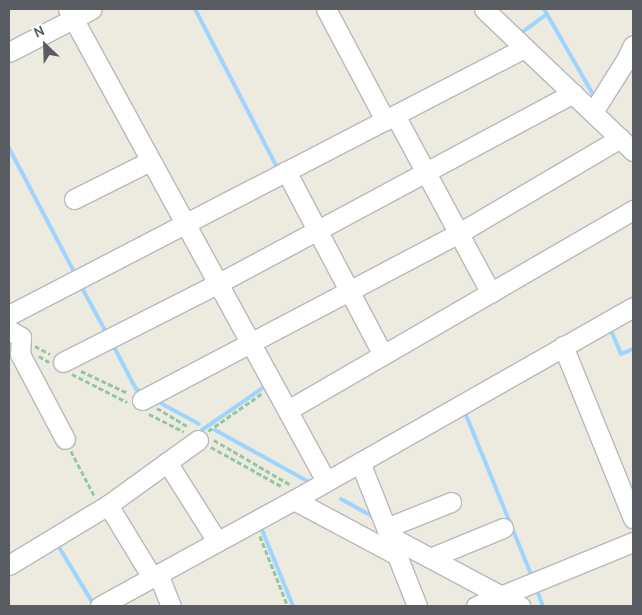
<!DOCTYPE html>
<html>
<head>
<meta charset="utf-8">
<style>
	body { margin:0 }
	#map { position:relative; width:642px; height:615px; overflow:hidden; background:#edeae0; font-family:Cabin,sans-serif }
	div>[style] { position:absolute }
	[style*='--x'] { left:calc(var(--x)*1px); top:calc(var(--y)*1px); width:calc(var(--w)*1px); rotate:calc(var(--a)*1deg) }
	.stream>* { height:4px; margin:-2px; padding:0 2px; transform-origin:2px; border-radius:2px; background:#9ed5ff }
	.path>* { height:2.5px; margin-top:-1.25px; transform-origin:0; background:repeating-linear-gradient(90deg,#93c7a2 0 5px,transparent 0 7.5px) }
	.roads { filter:drop-shadow(1px 0 #b6b9be) drop-shadow(-1px 0 #b6b9be) drop-shadow(0 1px #b6b9be) drop-shadow(0 -1px #b6b9be) }
	.minor>* { height:19px; margin:-9.5px; padding:0 9.5px; transform-origin:9.5px; border-radius:9.5px; background:#fff }
	span { translate:-50% -50%; white-space:nowrap; text-align:center; line-height:1.15; -webkit-text-stroke:4px #fff; paint-order:stroke }
	.frame { position:absolute; inset:0; border:10px solid #595d62; pointer-events:none }
	.north { position:absolute; left:20px; top:20px; width:50px; height:50px; -webkit-text-stroke:4px #fff; paint-order:stroke; rotate:336deg; font-size:14px; font-weight:700; line-height:20px; text-align:center; color:#595d62 }
	.north::after { content:''; display:block; margin:auto; width:18px; height:22px; background:#595d62; clip-path:polygon(50% 0,100% 100%,50% 72%,0 100%) }
</style>
</head>
<body>
<div id="map">
	<div class="stream">
		<div style="--x:195;--y:9;--w:180;--a:62.6"></div>
		<div style="--x:544;--y:9;--w:100;--a:60.1"></div>
		<div style="--x:521;--y:33;--w:32;--a:-36"></div>
		<div style="--x:9;--y:148;--w:138;--a:62.3"></div>
		<div style="--x:81;--y:286;--w:55;--a:61.6"></div>
		<div style="--x:610;--y:328;--w:28;--a:67"></div>
		<div style="--x:621;--y:354;--w:13;--a:-23"></div>
		<div style="--x:113;--y:345;--w:50;--a:62.4"></div>
		<div style="--x:136;--y:389;--w:7;--a:27"></div>
		<div style="--x:155;--y:400;--w:50;--a:28.6"></div>
		<div style="--x:464;--y:410;--w:180;--a:67.8"></div>
		<div style="--x:202;--y:430;--w:75;--a:-34.7"></div>
		<div style="--x:215;--y:430;--w:110;--a:28.9"></div>
		<div style="--x:341;--y:499;--w:38;--a:29"></div>
		<div style="--x:260;--y:525;--w:87;--a:67.8"></div>
		<div style="--x:60;--y:549;--w:66;--a:58.7"></div>
		<div style="--x:536;--y:588;--w:19;--a:69"></div>
	</div>
	<div class="path">
		<div style="--x:35;--y:346;--w:17;--a:28"></div>
		<div style="--x:39;--y:356;--w:12;--a:31"></div>
		<div style="--x:81;--y:371;--w:52;--a:25.1"></div>
		<div style="--x:72;--y:374;--w:62;--a:27"></div>
		<div style="--x:157;--y:408;--w:37;--a:31"></div>
		<div style="--x:149;--y:414;--w:39;--a:27"></div>
		<div style="--x:208;--y:431;--w:65;--a:-34.9"></div>
		<div style="--x:214;--y:440;--w:89;--a:30.3"></div>
		<div style="--x:211;--y:447;--w:82;--a:29.1"></div>
		<div style="--x:71;--y:451;--w:50;--a:62.4"></div>
		<div style="--x:260;--y:536;--w:73;--a:68.3"></div>
	</div>
	<div class="roads">
		<div class="minor">
			<div style="--x:68;--y:9;--w:538;--a:61.34"></div>
			<div style="--x:326;--y:9;--w:126;--a:62"></div>
			<div style="--x:484;--y:9;--w:206;--a:43.6"></div>
			<div style="--x:9;--y:52;--w:93;--a:-27.4"></div>
			<div style="--x:593;--y:112;--w:64;--a:-57.8"></div>
			<div style="--x:627;--y:58;--w:14;--a:-65"></div>
			<div style="--x:395;--y:115;--w:202;--a:61.7"></div>
			<div style="--x:286;--y:171;--w:208;--a:62.2"></div>
			<div style="--x:74;--y:199;--w:85;--a:-26.6"></div>
			<div style="--x:9;--y:315;--w:580;--a:-27.4"></div>
			<div style="--x:9;--y:330;--w:14;--a:30"></div>
			<div style="--x:21;--y:337;--w:17;--a:93"></div>
			<div style="--x:20;--y:354;--w:96;--a:62.1"></div>
			<div style="--x:563;--y:346;--w:186;--a:67.9"></div>
			<div style="--x:63;--y:362;--w:173;--a:-26.9"></div>
			<div style="--x:217;--y:284;--w:404;--a:-28.2"></div>
			<div style="--x:142;--y:400;--w:358;--a:-27.8"></div>
			<div style="--x:459;--y:233;--w:187;--a:-30.5"></div>
			<div style="--x:288;--y:410;--w:399;--a:-30.1"></div>
			<div style="--x:167;--y:462;--w:93;--a:57.7"></div>
			<div style="--x:360;--y:462;--w:155;--a:68.4"></div>
			<div style="--x:294;--y:500;--w:117;--a:28.1"></div>
			<div style="--x:108;--y:505;--w:84;--a:58.6"></div>
			<div style="--x:386;--y:528;--w:70;--a:-21.8"></div>
			<div style="--x:389;--y:536;--w:149;--a:28.1"></div>
			<div style="--x:430;--y:558;--w:79;--a:-22.3"></div>
			<div style="--x:9;--y:565;--w:116;--a:-31.2"></div>
			<div style="--x:108;--y:505;--w:111;--a:-35.8"></div>
			<div style="--x:158;--y:574;--w:35;--a:68"></div>
			<div style="--x:100;--y:606;--w:235;--a:-28.7"></div>
			<div style="--x:306;--y:493;--w:376;--a:-29.6"></div>
			<div style="--x:476;--y:606;--w:170;--a:-22.2"></div>
		</div>
	</div>
	<div class="frame"></div>
	<div class="north">N</div>
</div>
</body>
</html>
